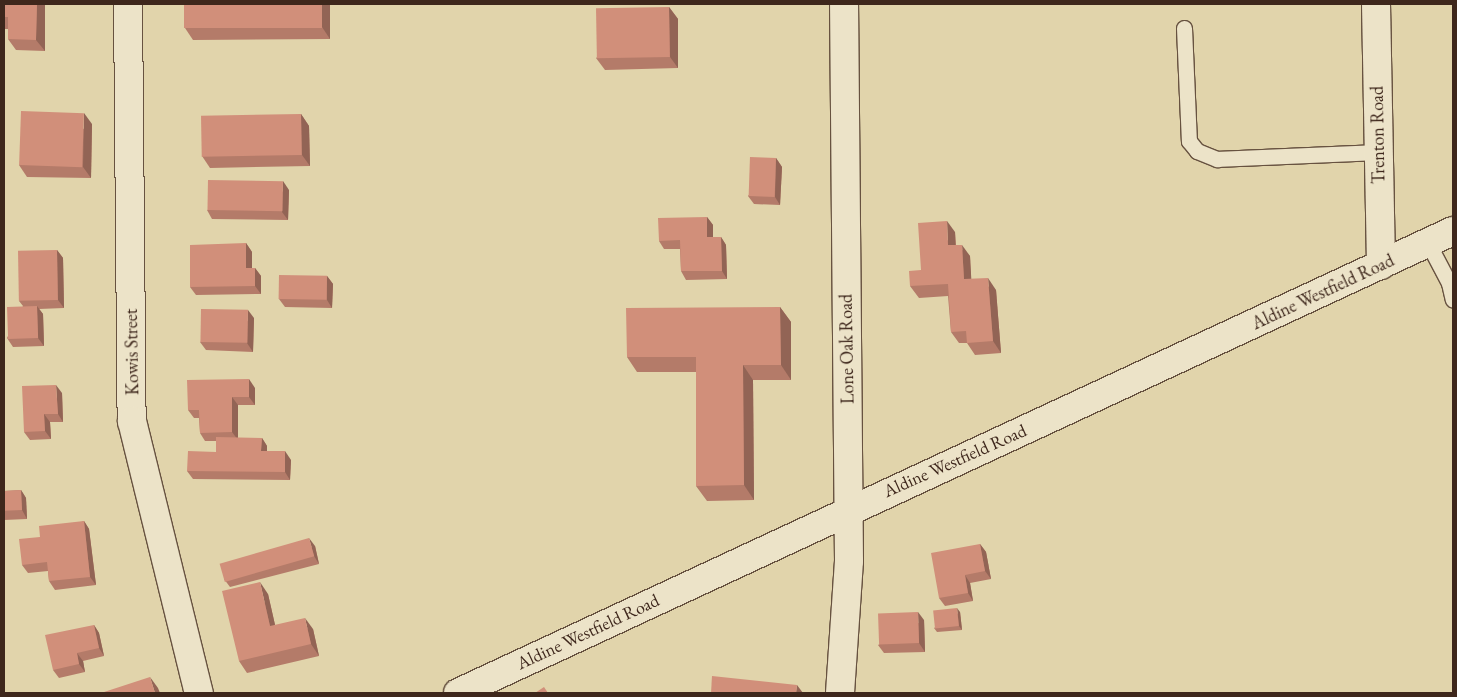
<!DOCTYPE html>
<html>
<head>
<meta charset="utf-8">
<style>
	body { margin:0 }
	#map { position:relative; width:1457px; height:697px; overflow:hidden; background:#e1d4ab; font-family:"EB Garamond",serif }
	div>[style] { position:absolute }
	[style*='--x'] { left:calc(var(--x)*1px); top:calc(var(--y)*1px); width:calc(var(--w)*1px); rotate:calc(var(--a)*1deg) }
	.roads { filter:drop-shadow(1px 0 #675240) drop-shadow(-1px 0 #675240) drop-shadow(0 1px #675240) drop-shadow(0 -1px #675240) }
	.lane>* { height:15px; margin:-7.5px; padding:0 7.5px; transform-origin:7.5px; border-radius:7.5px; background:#ece3c8 }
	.street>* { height:28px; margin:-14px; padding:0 14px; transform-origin:14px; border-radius:14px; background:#ece3c8 }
	.secondary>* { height:28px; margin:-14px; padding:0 14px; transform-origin:14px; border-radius:14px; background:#ece3c8 }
	.wall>* { inset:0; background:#b47b69 }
	.shaded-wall>* { inset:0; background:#926455 }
	.building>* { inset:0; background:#d18f7a; transform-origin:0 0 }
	span { translate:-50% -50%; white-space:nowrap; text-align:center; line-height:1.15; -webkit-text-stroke:4.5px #ece3c8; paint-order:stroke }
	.street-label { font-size:18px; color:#3e271c }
	.frame { position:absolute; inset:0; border:5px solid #3e271c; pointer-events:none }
</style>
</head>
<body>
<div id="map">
	<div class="roads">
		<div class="lane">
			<div style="--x:1184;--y:28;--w:113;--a:87.5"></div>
			<div style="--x:1189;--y:141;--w:13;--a:51"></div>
			<div style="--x:1197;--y:151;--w:22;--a:22"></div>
			<div style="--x:1217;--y:159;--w:160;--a:-2.5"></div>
			<div style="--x:1428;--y:243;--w:45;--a:62.3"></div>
			<div style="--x:1449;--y:283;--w:17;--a:77"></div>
		</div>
		<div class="street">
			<div style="--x:128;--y:4;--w:417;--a:89.5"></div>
			<div style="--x:132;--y:421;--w:280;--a:76.2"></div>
			<div style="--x:1376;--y:4;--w:261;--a:88.9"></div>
			<div style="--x:840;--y:693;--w:132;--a:-86.1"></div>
			<div style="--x:849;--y:561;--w:557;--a:-90.51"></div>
		</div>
		<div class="secondary">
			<div style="--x:458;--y:693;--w:1097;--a:-24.91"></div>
		</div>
	</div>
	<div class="wall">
		<div style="clip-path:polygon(4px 4px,45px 4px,45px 51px,16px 50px,8px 39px,8px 29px,4px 29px)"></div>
		<div style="clip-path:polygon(330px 4px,330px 39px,193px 40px,185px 28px)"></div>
		<div style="clip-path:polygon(669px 7px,678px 19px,678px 68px,605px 70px,596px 58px)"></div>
		<div style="clip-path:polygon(301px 114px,309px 126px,310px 166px,210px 168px,202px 156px)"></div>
		<div style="clip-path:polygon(92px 124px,91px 178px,27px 177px,19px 165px)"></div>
		<div style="clip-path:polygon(776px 158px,782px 167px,780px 205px,754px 204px,748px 196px)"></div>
		<div style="clip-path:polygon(289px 190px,288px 220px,212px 219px,207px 210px)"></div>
		<div style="clip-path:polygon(707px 217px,713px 225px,713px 237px,721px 237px,726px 245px,727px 279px,686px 280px,681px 271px,680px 249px,664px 249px,659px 241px)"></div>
		<div style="clip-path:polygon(955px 232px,956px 245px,970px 256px,971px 279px,996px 290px,1001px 353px,975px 355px,967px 343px,959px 343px,951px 332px,948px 296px,919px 298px,910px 286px,921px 270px)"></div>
		<div style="clip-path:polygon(246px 243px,252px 252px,252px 268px,255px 268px,261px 276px,261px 294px,196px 295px,190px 287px)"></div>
		<div style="clip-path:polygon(57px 250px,63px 258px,64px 308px,39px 309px,43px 314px,44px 346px,13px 347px,7px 338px,23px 306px,19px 301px)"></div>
		<div style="clip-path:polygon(327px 276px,333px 284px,332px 308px,285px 307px,279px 299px)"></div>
		<div style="clip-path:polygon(780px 307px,791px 322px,791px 380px,753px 380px,754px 500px,707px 501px,696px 486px,696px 372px,637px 372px,627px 357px)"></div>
		<div style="clip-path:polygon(254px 318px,253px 352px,206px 350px,200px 342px)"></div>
		<div style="clip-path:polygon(255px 388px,255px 405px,238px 405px,238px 438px,262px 438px,267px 446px,267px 451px,291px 460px,290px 480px,193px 479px,187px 471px,216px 452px,216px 441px,205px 441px,200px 433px,199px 418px,194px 418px,188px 410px)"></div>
		<div style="clip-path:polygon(62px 393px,63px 422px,50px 422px,51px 439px,30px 440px,24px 432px)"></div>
		<div style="clip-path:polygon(21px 490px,26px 498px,27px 519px,4px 520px,4px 491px)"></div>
		<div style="clip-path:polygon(84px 521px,89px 529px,96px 585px,55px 590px,49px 581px,48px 571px,28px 573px,22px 565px,40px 537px)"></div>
		<div style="clip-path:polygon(980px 544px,986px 552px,991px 579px,970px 583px,973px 601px,945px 606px,939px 598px)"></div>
		<div style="clip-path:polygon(315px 546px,319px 564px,230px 587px,224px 579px)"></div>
		<div style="clip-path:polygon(268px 594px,275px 625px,313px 629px,319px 656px,247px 673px,239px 661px)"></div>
		<div style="clip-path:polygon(960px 612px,962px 630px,937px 632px,934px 628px)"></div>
		<div style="clip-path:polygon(924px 620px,925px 652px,884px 653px,878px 645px)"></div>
		<div style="clip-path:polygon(94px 625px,99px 633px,104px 656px,83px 661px,85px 672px,59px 678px,53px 670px)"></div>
	</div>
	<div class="shaded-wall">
		<div style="clip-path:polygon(37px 4px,45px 4px,45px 51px,36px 40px)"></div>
		<div style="clip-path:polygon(322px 4px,330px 4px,330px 39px,322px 27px)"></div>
		<div style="clip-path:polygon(669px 7px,678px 19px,678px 68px,670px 57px)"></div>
		<div style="clip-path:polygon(84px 113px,92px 124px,91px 178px,83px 167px)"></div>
		<div style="clip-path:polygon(301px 114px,309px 126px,310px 166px,302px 155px)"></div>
		<div style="clip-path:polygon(776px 158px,782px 167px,780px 205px,775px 197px)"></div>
		<div style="clip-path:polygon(283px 181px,289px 190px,288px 220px,282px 212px)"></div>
		<div style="clip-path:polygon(707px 217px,713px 225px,713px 245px,707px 237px)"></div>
		<div style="clip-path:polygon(947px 221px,955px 232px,956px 257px,948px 245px)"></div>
		<div style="clip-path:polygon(721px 237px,726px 245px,727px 279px,722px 271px)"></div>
		<div style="clip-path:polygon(246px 243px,252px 252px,252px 276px,246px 268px)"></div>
		<div style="clip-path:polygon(962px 245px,970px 256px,972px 291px,964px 279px)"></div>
		<div style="clip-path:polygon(57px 250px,63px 258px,64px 308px,58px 300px)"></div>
		<div style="clip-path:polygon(255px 268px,261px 276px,261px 294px,255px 286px)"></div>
		<div style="clip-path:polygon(327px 276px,333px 284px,332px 308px,327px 300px)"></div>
		<div style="clip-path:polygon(988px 278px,996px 290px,1001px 353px,993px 341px)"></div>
		<div style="clip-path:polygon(37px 306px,43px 314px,44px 346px,38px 338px)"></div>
		<div style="clip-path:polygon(780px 307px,791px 322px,791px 380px,781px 365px)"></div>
		<div style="clip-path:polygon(248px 310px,254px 318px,253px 352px,247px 343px)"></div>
		<div style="clip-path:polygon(743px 365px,753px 380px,754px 500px,744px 485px)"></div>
		<div style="clip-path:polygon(249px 379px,255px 388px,255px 405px,249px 397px)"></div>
		<div style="clip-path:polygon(56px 385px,62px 393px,63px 422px,58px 414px)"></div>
		<div style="clip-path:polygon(232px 397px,238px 405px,238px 440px,232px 432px)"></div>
		<div style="clip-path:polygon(44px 414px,50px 422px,51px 439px,45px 431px)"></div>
		<div style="clip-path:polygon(262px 438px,267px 446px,267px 459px,261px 451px)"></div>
		<div style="clip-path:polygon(285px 451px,291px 460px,290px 480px,285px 472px)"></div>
		<div style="clip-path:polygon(21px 490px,26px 498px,27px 519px,22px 510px)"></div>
		<div style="clip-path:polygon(84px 521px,89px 529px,96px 585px,90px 577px)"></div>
		<div style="clip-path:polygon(309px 538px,315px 546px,319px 564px,314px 556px)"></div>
		<div style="clip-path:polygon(980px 544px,986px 552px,991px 579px,985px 571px)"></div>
		<div style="clip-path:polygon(965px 575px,970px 583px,973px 601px,968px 593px)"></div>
		<div style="clip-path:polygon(260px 582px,268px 594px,278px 638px,270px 626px)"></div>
		<div style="clip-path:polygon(957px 608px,960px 612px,962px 630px,959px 626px)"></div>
		<div style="clip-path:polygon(918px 612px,924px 620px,925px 652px,919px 643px)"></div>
		<div style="clip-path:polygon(305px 618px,313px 629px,319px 656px,311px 644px)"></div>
		<div style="clip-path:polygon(94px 625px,99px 633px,104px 656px,99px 648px)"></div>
		<div style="clip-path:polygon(77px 653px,83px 661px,85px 672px,79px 664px)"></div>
		<div style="clip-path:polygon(150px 677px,158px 688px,160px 693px,155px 693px)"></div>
		<div style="clip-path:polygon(797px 685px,803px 693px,796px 693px)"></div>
	</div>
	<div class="building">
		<div style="clip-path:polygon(4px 4px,37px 4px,36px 40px,8px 39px,8px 17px,4px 17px)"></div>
		<div style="left:184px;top:4px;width:138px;height:24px"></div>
		<div style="left:669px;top:7px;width:50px;height:73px;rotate:89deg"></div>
		<div style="left:21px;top:111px;width:63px;height:54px;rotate:2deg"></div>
		<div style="left:301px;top:114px;width:41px;height:100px;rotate:89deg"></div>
		<div style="left:750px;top:157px;width:26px;height:39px;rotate:2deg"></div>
		<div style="left:208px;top:180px;width:75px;height:30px;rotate:1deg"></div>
		<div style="clip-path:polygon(707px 217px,707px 237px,721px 237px,722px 271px,681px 271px,680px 240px,659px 241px,658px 218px)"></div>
		<div style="clip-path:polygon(947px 221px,948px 245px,962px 245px,964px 279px,988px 278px,993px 341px,967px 343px,966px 331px,951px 332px,948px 284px,910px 286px,909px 271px,921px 270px,918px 223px)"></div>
		<div style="clip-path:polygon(246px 243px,246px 268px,255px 268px,255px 286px,190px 287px,190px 245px)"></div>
		<div style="left:57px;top:250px;width:50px;height:39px;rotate:89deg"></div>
		<div style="left:279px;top:275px;width:48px;height:24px;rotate:1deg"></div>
		<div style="left:37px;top:306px;width:32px;height:30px;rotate:88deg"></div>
		<div style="clip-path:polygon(780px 307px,781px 365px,743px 365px,744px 485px,696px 486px,696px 357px,627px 357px,626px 308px)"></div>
		<div style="left:201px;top:309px;width:47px;height:33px;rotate:1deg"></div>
		<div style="clip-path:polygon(249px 379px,249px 397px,232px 397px,232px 432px,200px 433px,199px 410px,188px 410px,187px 380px)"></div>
		<div style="clip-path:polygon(56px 385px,58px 414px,44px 414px,45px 431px,24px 432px,22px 386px)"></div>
		<div style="clip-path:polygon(216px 437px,262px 438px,261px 451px,285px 451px,285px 472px,187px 471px,188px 451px,216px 452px)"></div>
		<div style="left:21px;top:490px;width:20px;height:17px;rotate:87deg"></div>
		<div style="clip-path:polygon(84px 521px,90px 577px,49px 581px,47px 562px,22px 565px,19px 539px,40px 537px,39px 526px)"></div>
		<div style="left:309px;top:538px;width:19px;height:93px;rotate:74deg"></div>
		<div style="clip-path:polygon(980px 544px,985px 571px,965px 575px,968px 593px,939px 598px,931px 553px)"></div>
		<div style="clip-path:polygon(260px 582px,270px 626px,305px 618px,311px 644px,239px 661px,222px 591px)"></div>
		<div style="left:957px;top:608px;width:18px;height:24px;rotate:84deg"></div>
		<div style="left:918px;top:612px;width:31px;height:40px;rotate:88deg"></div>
		<div style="clip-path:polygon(94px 625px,99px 648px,77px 653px,79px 664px,53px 670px,45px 635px)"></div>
		<div style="clip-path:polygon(712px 676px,797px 685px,796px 693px,711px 693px)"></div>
		<div style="clip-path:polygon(150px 677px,155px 693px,101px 693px)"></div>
		<div style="clip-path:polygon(544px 687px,548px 693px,535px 693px)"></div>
	</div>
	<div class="street-label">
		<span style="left:1378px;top:135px;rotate:-91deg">Trenton Road</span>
		<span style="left:1323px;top:292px;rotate:-25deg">Aldine Westfield Road</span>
		<span style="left:847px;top:349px;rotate:-91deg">Lone Oak Road</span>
		<span style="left:132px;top:352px;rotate:-91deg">Kowis Street</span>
		<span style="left:955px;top:461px;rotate:-24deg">Aldine Westfield Road</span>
		<span style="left:588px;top:632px;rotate:-25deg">Aldine Westfield Road</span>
	</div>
	<div class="frame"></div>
</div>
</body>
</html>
